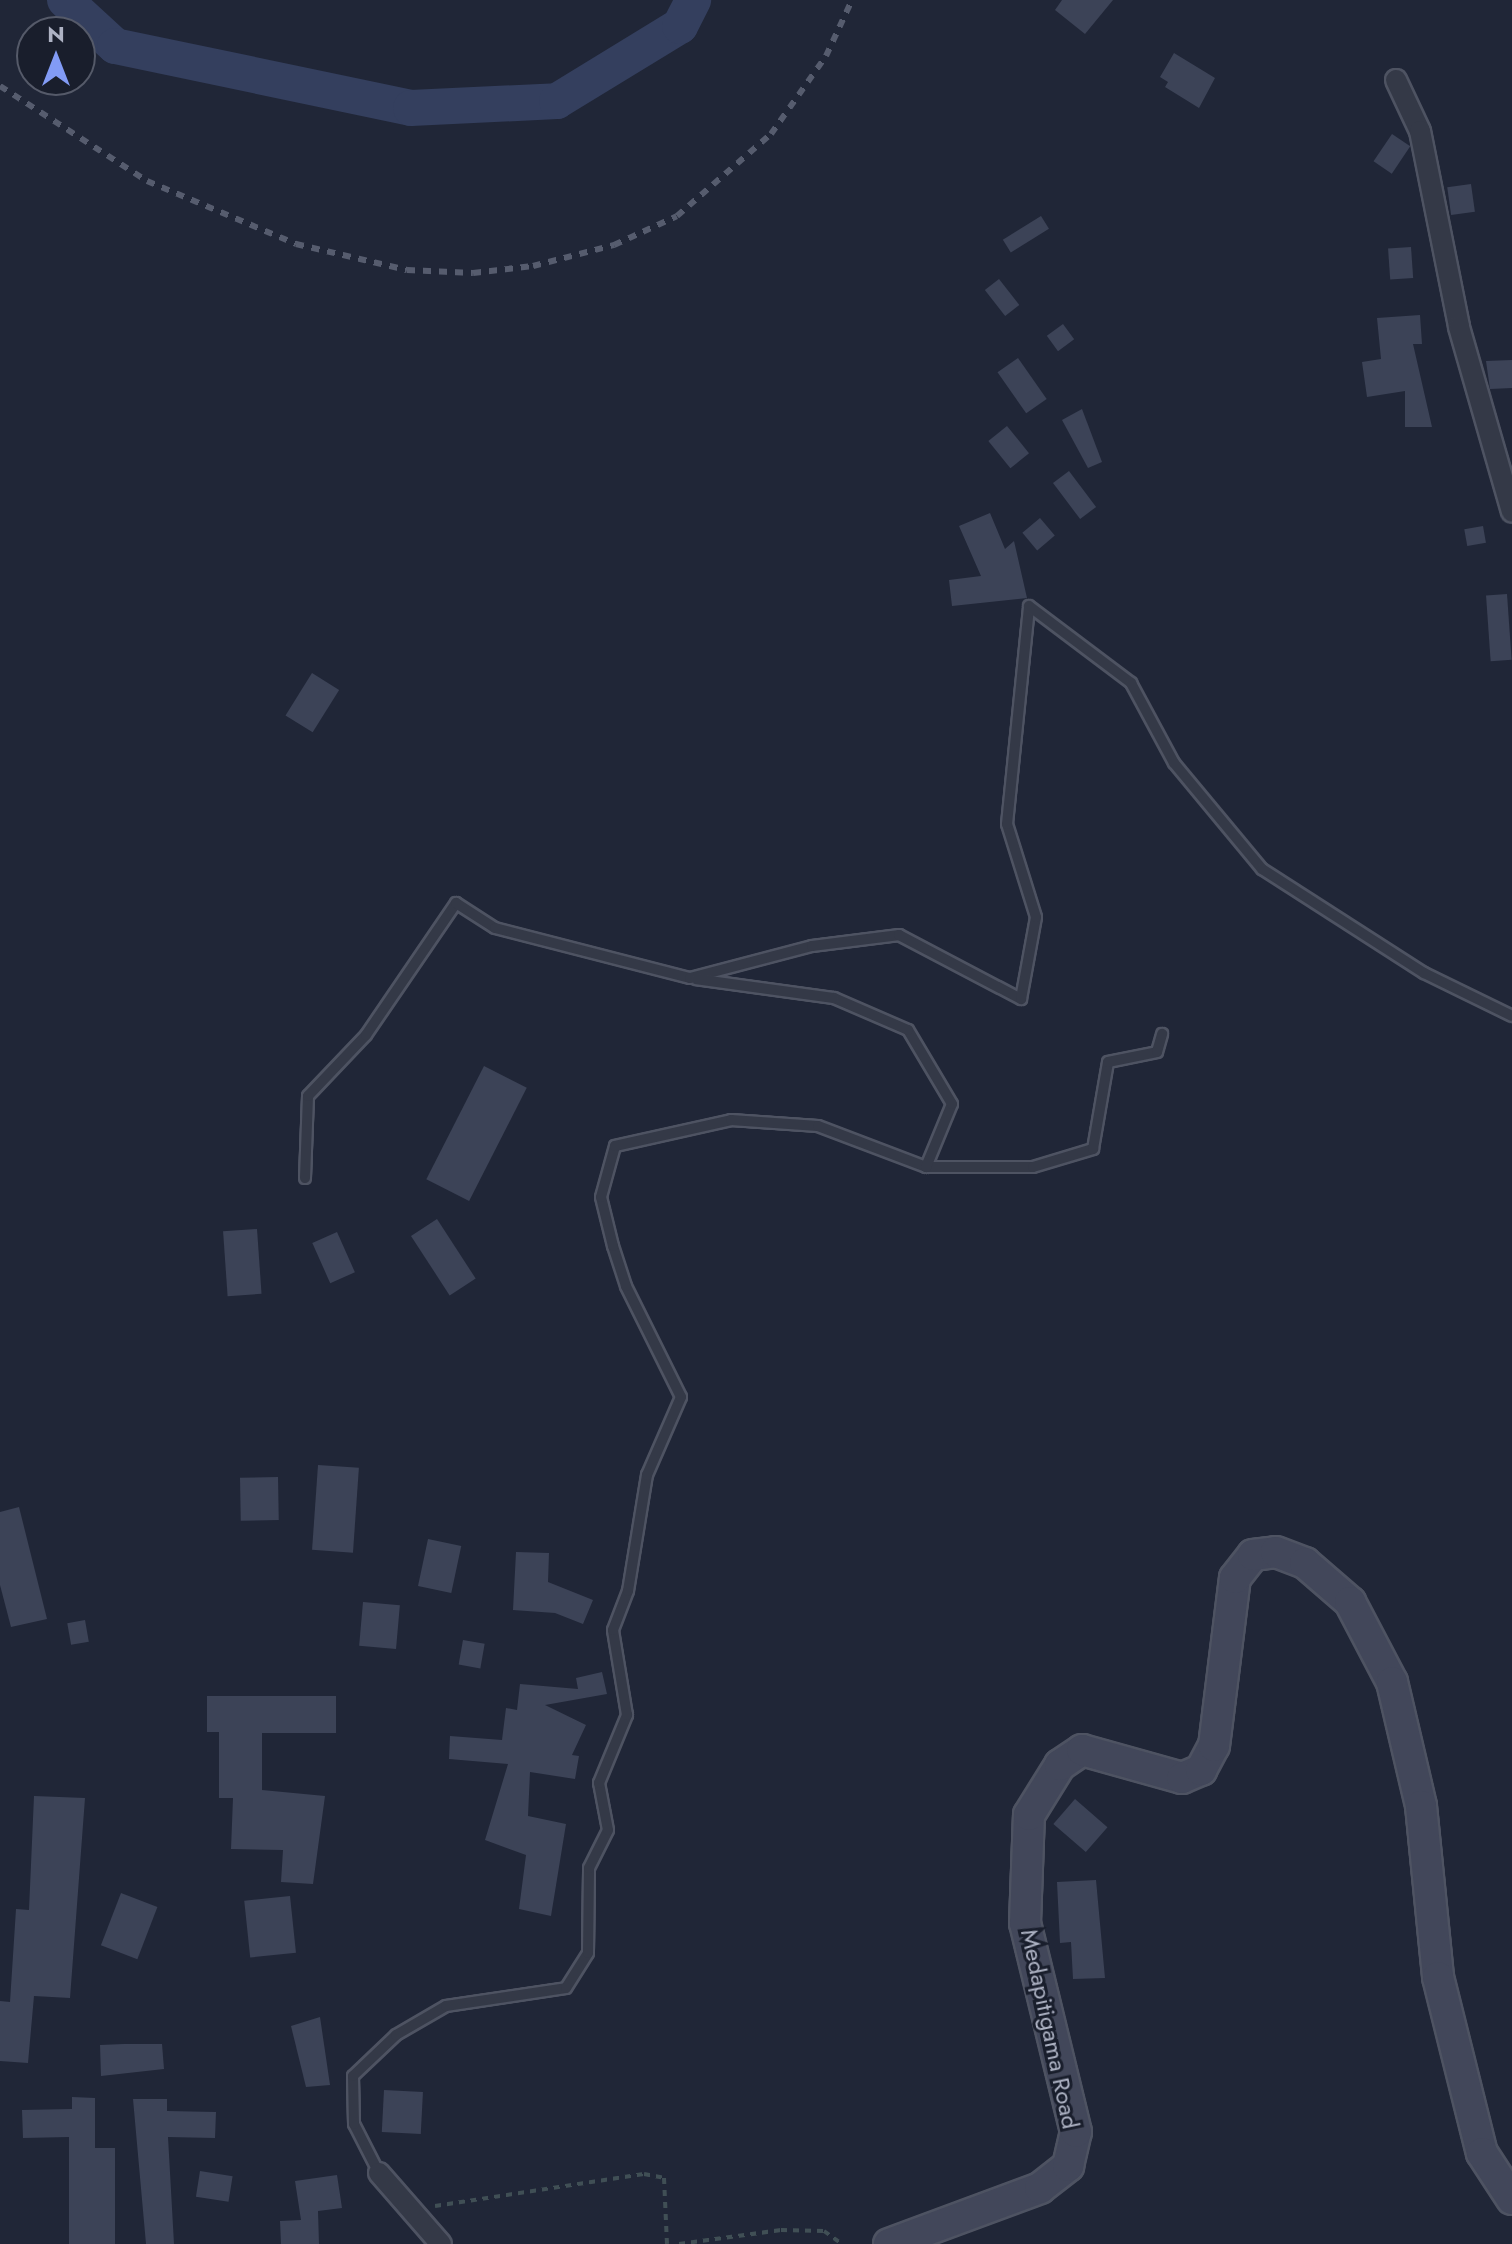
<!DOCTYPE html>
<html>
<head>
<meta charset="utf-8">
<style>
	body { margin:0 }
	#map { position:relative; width:1512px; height:2244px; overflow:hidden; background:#202637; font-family:Jost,sans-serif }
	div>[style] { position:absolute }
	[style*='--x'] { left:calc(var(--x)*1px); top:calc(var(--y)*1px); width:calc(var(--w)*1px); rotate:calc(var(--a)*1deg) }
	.river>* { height:36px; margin:-18px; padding:0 18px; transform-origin:18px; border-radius:18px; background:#343f5e }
	.building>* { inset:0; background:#3c4357; transform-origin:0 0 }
	.path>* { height:4px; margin-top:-2px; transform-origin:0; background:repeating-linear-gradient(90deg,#404f55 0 6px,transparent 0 12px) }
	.roads { filter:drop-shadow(2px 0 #4e5362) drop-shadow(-2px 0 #4e5362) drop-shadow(0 2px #4e5362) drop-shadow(0 -2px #4e5362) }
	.lane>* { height:10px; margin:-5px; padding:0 5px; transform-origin:5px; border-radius:5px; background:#343947 }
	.street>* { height:20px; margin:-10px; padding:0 10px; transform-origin:10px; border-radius:10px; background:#343947 }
	.secondary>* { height:30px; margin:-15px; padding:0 15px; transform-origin:15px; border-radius:15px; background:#42475a }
	.rail>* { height:6px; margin-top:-3px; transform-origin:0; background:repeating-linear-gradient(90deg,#565c6e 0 8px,transparent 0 16px) }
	span { translate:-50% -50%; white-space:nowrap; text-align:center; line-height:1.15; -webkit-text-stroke:6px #191e2c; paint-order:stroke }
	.street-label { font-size:24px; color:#aeb3c4 }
	.north { position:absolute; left:16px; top:16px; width:80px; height:80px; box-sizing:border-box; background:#191e2c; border:2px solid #555a69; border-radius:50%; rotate:0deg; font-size:22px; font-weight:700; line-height:32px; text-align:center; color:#aeb3c4 }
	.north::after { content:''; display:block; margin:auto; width:28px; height:36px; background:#829bf5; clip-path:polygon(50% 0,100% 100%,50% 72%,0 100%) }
</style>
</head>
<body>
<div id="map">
	<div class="river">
		<div style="--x:65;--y:0;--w:68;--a:42.6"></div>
		<div style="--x:115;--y:46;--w:302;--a:11.8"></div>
		<div style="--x:411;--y:108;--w:146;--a:-2.7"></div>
		<div style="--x:557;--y:101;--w:144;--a:-31.4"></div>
		<div style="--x:680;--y:26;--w:29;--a:-63"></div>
	</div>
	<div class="building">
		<div style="clip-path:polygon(1062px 0,1113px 0,1085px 34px,1055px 10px)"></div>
		<div style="clip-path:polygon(1174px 53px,1215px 78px,1199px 108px,1165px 87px,1168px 82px,1160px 77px)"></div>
		<div style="left:1392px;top:134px;width:22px;height:33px;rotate:34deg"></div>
		<div style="left:1471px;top:184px;width:28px;height:24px;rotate:82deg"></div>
		<div style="left:1041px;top:216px;width:15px;height:45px;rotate:58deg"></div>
		<div style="left:1411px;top:247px;width:31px;height:23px;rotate:86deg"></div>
		<div style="left:999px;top:279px;width:33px;height:18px;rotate:52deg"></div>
		<div style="clip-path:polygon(1420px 315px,1422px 344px,1413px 344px,1432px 427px,1405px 427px,1405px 391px,1367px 397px,1362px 362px,1381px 359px,1377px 318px)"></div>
		<div style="left:1063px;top:324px;width:19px;height:20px;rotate:54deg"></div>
		<div style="left:1018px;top:358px;width:50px;height:25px;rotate:55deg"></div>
		<div style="clip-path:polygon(1512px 360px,1512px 388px,1490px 389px,1486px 361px)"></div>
		<div style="clip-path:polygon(1082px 409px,1102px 462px,1088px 468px,1062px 420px)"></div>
		<div style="left:1007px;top:426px;width:35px;height:24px;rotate:51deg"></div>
		<div style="left:1069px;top:471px;width:45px;height:20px;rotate:53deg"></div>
		<div style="clip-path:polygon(990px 513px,1005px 549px,1014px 541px,1027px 598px,952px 606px,949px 580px,981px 576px,959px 526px)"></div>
		<div style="left:1040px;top:518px;width:23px;height:23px;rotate:50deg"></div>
		<div style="left:1483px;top:526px;width:17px;height:19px;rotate:80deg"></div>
		<div style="left:1507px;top:594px;width:66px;height:21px;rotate:86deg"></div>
		<div style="left:312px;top:673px;width:32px;height:50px;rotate:32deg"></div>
		<div style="left:484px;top:1066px;width:48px;height:127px;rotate:27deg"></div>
		<div style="left:437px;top:1219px;width:71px;height:31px;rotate:57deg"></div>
		<div style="left:257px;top:1229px;width:65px;height:34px;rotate:86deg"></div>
		<div style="left:337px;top:1232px;width:44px;height:27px;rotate:66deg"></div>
		<div style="left:318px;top:1465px;width:41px;height:85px;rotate:4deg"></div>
		<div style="left:278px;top:1477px;width:43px;height:38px;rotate:89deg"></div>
		<div style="clip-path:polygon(19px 1507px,47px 1619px,11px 1627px,0 1585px,0 1512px)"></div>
		<div style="left:428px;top:1539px;width:34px;height:48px;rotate:12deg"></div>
		<div style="clip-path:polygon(516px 1552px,549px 1553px,548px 1582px,593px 1600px,583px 1624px,555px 1613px,513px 1610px)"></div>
		<div style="left:363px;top:1602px;width:37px;height:44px;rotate:5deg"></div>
		<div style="left:85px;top:1620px;width:22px;height:18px;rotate:80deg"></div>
		<div style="left:463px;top:1640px;width:22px;height:25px;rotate:10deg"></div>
		<div style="clip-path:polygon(602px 1672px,607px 1694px,545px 1705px,586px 1725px,572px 1755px,579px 1756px,575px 1779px,530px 1772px,528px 1816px,566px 1824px,551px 1916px,519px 1909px,526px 1855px,485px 1840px,508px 1764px,449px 1759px,450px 1736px,502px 1740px,506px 1708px,517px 1710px,520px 1684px,578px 1689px,576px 1678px)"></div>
		<div style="clip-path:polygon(207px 1696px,336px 1696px,336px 1733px,262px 1733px,262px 1790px,325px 1796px,313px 1884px,281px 1882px,283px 1850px,231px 1849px,233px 1798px,219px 1798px,219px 1732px,207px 1732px)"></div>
		<div style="clip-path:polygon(34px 1796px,85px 1798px,70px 1998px,34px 1996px,28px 2063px,0 2061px,0 2001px,10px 2002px,16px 1909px,29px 1910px)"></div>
		<div style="left:1075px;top:1799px;width:43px;height:33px;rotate:41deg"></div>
		<div style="clip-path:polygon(1096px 1880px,1105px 1978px,1073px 1979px,1071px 1942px,1060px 1943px,1057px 1882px)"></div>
		<div style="left:121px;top:1893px;width:39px;height:56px;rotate:21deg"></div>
		<div style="left:290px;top:1896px;width:57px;height:46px;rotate:84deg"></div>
		<div style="clip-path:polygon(320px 2017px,330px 2085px,306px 2087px,291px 2026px)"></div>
		<div style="clip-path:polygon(124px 2044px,162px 2044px,164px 2069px,101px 2076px,100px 2045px)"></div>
		<div style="left:384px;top:2090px;width:39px;height:42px;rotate:3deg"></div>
		<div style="clip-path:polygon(72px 2097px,95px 2098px,95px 2148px,115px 2148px,115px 2244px,69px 2244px,69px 2137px,23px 2138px,22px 2110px,72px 2109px)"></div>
		<div style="clip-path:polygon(133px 2099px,167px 2099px,167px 2111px,216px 2112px,215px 2138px,168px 2137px,174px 2244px,146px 2244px)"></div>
		<div style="left:200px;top:2171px;width:33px;height:26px;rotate:9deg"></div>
		<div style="clip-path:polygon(337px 2175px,342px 2208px,318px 2211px,319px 2244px,281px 2244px,280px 2221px,301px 2220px,295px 2181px)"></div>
	</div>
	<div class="path">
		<div style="--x:435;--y:2206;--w:211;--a:-8.7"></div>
		<div style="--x:644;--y:2174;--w:20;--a:11"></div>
		<div style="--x:664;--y:2178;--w:66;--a:87.4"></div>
		<div style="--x:679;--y:2244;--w:103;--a:-7.8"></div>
		<div style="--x:781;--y:2230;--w:43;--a:1.3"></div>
		<div style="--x:824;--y:2231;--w:22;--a:36"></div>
	</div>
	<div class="roads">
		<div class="lane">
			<div style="--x:926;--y:1167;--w:107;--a:0"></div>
			<div style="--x:1033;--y:1167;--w:63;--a:-16.7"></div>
			<div style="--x:1093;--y:1149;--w:88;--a:-80.2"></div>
			<div style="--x:1108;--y:1062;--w:50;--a:-11.5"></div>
			<div style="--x:1157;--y:1052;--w:19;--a:-74"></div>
			<div style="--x:305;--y:1178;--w:82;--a:-87.9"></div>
			<div style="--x:308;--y:1096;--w:84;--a:-46.4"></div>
			<div style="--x:366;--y:1035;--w:160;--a:-55.7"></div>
			<div style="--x:456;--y:903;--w:46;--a:32.7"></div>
			<div style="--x:495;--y:928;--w:201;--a:14.4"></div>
			<div style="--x:690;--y:978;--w:126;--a:-14.7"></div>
			<div style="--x:812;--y:946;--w:88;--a:-7.2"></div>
			<div style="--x:899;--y:935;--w:138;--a:27.7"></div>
			<div style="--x:1021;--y:999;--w:83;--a:-79.6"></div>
			<div style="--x:1036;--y:917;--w:97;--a:-107.3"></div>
			<div style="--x:1007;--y:824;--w:219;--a:-84.2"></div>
			<div style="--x:1029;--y:606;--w:128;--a:37"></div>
			<div style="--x:1131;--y:683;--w:91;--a:61.7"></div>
			<div style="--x:1174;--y:763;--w:138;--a:50.3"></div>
			<div style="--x:1262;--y:869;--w:193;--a:32.7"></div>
			<div style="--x:1424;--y:973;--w:98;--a:26"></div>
			<div style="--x:379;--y:2173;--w:55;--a:-117"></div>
			<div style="--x:354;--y:2124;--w:48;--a:-91.2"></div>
			<div style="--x:353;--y:2076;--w:59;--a:-43.6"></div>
			<div style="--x:396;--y:2035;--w:58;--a:-30.1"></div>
			<div style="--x:446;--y:2006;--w:121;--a:-8.5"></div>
			<div style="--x:566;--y:1988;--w:41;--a:-57.8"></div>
			<div style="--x:588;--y:1953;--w:85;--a:-89.3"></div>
			<div style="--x:589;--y:1868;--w:42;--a:-63.4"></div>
			<div style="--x:608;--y:1830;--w:48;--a:-100.8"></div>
			<div style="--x:599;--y:1783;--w:74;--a:-67.6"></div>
			<div style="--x:627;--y:1715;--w:86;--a:-99.4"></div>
			<div style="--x:613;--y:1630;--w:42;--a:-69"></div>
			<div style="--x:628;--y:1591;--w:118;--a:-80.7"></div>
			<div style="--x:647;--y:1475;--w:85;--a:-66.4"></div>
			<div style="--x:681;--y:1397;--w:124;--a:-116.4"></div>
			<div style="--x:626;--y:1286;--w:42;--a:-108"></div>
			<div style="--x:613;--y:1246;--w:50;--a:-103.8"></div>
			<div style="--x:601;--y:1197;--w:53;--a:-74.6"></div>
			<div style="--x:615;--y:1146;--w:119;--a:-12.6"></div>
			<div style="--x:731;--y:1120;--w:87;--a:3.9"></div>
			<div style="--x:818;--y:1126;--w:116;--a:20.8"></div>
			<div style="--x:926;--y:1167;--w:68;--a:-67.6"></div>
			<div style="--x:952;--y:1104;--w:86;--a:-120.7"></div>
			<div style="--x:908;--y:1030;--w:81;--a:-156.6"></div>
			<div style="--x:834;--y:998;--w:139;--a:-172.2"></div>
		</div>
		<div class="street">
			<div style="--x:1396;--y:80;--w:56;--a:64.8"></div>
			<div style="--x:1420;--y:131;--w:200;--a:78.7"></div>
			<div style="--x:1459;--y:327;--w:192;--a:74"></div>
			<div style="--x:379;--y:2173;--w:94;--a:48.9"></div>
		</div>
		<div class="secondary">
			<div style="--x:889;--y:2244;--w:161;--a:-20.3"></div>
			<div style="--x:1040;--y:2188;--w:36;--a:-38"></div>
			<div style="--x:1068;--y:2166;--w:35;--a:-77"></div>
			<div style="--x:1076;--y:2132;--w:215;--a:-103.7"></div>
			<div style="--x:1025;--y:1923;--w:108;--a:-87.9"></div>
			<div style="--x:1029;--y:1815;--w:59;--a:-58.2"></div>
			<div style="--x:1060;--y:1765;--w:27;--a:-34"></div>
			<div style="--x:1082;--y:1750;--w:104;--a:15.6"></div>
			<div style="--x:1182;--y:1778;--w:21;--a:-23"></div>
			<div style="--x:1201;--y:1770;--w:27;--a:-62"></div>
			<div style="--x:1214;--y:1746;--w:169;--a:-82.9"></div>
			<div style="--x:1235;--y:1578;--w:29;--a:-52"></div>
			<div style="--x:1253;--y:1555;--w:23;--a:-7"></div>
			<div style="--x:1276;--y:1552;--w:31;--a:21"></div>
			<div style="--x:1305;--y:1563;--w:60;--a:40.9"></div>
			<div style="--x:1350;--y:1602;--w:90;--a:62.3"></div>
			<div style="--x:1392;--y:1682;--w:127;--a:76.8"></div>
			<div style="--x:1421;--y:1806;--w:172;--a:84.3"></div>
			<div style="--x:1438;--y:1977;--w:181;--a:76"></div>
			<div style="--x:1482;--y:2153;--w:55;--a:56.9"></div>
		</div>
	</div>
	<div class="rail">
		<div style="--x:0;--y:86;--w:175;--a:32.9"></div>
		<div style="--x:147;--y:181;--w:162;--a:22.9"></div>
		<div style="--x:296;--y:244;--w:114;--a:13.2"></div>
		<div style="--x:407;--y:270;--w:66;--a:2.6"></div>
		<div style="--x:473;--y:273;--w:60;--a:-6.7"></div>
		<div style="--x:533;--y:266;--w:84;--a:-14.5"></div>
		<div style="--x:614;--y:245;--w:69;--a:-24.7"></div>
		<div style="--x:677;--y:216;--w:125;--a:-41.1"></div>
		<div style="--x:771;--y:134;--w:95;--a:-54.8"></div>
		<div style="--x:826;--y:56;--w:62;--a:-65.1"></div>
	</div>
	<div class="street-label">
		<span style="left:1050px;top:2029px;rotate:78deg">Medapitigama Road</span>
	</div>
	<div class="north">N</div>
</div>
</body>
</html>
